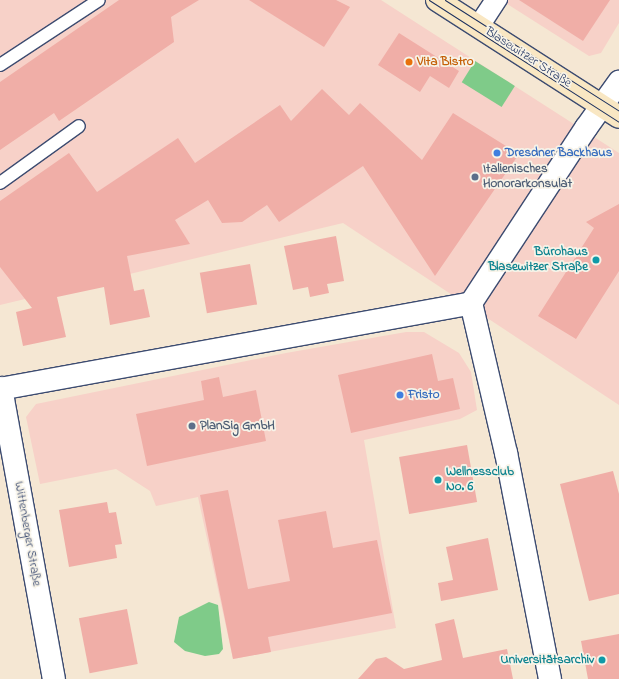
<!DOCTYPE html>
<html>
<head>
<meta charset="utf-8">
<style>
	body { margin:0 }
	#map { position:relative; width:619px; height:679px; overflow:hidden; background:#f5e7d3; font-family:"Indie Flower",sans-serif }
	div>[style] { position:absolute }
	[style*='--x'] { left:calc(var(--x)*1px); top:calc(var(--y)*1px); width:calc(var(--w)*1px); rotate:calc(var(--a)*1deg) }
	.built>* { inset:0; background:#f7d1c8 }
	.green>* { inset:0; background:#7fcb89; transform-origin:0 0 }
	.building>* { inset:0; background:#f0aea7; transform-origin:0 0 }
	.roads { filter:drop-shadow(1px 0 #3c4b70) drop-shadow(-1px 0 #3c4b70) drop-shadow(0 1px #3c4b70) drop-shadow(0 -1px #3c4b70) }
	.lane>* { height:12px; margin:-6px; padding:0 6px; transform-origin:6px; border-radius:6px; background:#fff }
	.street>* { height:22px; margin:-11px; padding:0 11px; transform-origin:11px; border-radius:11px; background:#fff }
	.secondary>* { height:22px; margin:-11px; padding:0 11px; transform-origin:11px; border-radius:11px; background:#f9e7c3 }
	.tram>* { height:1px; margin:-0.5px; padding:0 0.5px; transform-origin:0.5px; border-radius:0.5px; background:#1b2f5e }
	.dots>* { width:11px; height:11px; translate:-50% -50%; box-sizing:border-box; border:2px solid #f7f3e8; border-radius:50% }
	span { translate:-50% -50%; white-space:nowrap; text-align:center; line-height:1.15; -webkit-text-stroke:3.5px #f7f3e8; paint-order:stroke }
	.street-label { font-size:13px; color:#1b2f5e }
	.food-label { font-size:13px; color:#c56008; font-weight:700 }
	.left { translate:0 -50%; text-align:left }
	.shop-label { font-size:13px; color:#366cbe; font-weight:700 }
	.service-label { font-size:13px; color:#4e5e75; font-weight:700 }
	.culture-label { font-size:13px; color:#0d838f; font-weight:700 }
	.right { translate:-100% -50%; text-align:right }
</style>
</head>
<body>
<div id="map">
	<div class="built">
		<div style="clip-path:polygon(0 0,381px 0,619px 153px,619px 405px,343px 223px,0 305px)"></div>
		<div style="clip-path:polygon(501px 0,619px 0,619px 23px,601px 53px,589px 56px)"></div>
		<div style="clip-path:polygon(406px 332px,424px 332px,459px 353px,471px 372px,477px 410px,460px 419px,364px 440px,396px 628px,233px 659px,198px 497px,156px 506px,150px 491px,116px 469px,40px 484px,26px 417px,36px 404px,286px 353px)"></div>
	</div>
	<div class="green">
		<div style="left:475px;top:61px;width:47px;height:25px;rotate:32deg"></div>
		<div style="clip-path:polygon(209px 602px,218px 605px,223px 649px,219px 654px,205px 656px,185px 651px,174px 642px,179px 617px)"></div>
	</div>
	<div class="building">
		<div style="clip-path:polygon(119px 0,199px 0,171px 17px,174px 42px,59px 121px,54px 113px,0 150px,0 82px)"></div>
		<div style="clip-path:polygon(249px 0,336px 0,350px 7px,324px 47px)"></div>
		<div style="clip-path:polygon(519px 0,610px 0,583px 41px)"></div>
		<div style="clip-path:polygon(399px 33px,459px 71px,449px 88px,430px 76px,420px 92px,378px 65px)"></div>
		<div style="clip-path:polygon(322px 89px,349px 115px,360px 103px,422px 160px,453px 113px,519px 154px,435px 276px,363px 166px,279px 222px,267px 205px,242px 222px,222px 223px,208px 200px,175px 220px,190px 244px,127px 256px,134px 291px,144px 289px,150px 317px,110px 325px,104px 287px,57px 297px,66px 337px,23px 346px,16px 312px,32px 308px,0 267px,0 201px,69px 153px,97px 192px,178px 138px,195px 163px,280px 105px,291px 121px)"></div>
		<div style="clip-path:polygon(619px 204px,619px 271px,576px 339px,538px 316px,594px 228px,586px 222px)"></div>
		<div style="clip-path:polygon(336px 236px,344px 281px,327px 284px,329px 293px,310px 297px,308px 287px,293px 290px,284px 246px)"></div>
		<div style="left:250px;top:264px;width:41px;height:51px;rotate:80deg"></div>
		<div style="clip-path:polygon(432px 354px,438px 381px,453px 378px,460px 409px,351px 433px,338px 375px)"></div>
		<div style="clip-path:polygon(219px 377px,223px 397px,256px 390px,266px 441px,147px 466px,136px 414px,204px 400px,201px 381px)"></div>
		<div style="left:467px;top:445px;width:58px;height:69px;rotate:80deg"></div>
		<div style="clip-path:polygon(613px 471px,619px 494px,619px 594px,589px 601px,560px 484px)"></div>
		<div style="clip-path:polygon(228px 490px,248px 589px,290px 581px,278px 520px,326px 511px,333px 548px,377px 540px,392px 613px,268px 637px,271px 652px,233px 659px,200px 495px)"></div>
		<div style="clip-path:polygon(107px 502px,109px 513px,116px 512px,122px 544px,115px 545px,117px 558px,69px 567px,59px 510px)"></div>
		<div style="clip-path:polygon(488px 538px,498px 590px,441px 601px,438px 583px,453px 580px,446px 547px)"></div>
		<div style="left:127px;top:609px;width:56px;height:49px;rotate:79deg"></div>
		<div style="clip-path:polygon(454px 619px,463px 658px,507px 649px,513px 679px,358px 679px,376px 659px,386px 657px,404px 669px,442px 660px,435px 624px)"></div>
		<div style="clip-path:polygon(619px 634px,619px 679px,588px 679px,581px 641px)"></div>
	</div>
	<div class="roads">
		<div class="lane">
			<div style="--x:475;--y:24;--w:29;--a:-56"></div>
			<div style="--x:482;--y:29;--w:35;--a:-57"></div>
			<div style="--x:0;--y:65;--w:118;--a:-33.3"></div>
			<div style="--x:0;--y:183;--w:97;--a:-35.8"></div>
		</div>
		<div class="street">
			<div style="--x:1;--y:388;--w:296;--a:79.7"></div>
			<div style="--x:0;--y:389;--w:479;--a:-10.3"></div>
			<div style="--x:550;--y:679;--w:230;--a:-101"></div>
			<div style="--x:506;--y:453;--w:154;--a:-103.1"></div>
			<div style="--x:471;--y:303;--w:209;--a:-56.7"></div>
			<div style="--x:586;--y:128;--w:57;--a:-54.3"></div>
		</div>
		<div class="secondary">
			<div style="--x:437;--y:0;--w:216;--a:32.7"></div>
		</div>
	</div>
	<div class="tram">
		<div style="--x:429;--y:0;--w:226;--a:32.7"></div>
		<div style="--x:445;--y:0;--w:206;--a:32.5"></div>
	</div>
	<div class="dots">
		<div style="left:409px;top:62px;background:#e8710a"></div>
		<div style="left:497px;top:153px;background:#3f7fe0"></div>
		<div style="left:475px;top:177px;background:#5c6f8a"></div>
		<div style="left:596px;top:260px;background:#0f9aa8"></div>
		<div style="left:400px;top:395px;background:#3f7fe0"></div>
		<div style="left:192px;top:426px;background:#5c6f8a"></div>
		<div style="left:438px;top:480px;background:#0f9aa8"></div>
		<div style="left:602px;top:660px;background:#0f9aa8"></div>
	</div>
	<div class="street-label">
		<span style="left:528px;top:58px;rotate:33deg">Blasewitzer Straße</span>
		<span style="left:27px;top:534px;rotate:80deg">Wittenberger Straße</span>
	</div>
	<div class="food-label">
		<span class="left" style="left:417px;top:62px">Vita Bistro</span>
	</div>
	<div class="shop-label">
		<span class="left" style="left:505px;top:153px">Dresdner Backhaus</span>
		<span class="left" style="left:408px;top:395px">Fristo</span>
	</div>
	<div class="service-label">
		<span class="left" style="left:483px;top:177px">Italienisches<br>Honorarkonsulat</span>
		<span class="left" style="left:200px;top:426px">PlanSig GmbH</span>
	</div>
	<div class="culture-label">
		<span class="right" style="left:588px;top:260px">Bürohaus<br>Blasewitzer Straße</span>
		<span class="left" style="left:446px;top:480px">Wellnessclub<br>No. 6</span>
		<span class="right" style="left:594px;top:660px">Universitätsarchiv</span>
	</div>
</div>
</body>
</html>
